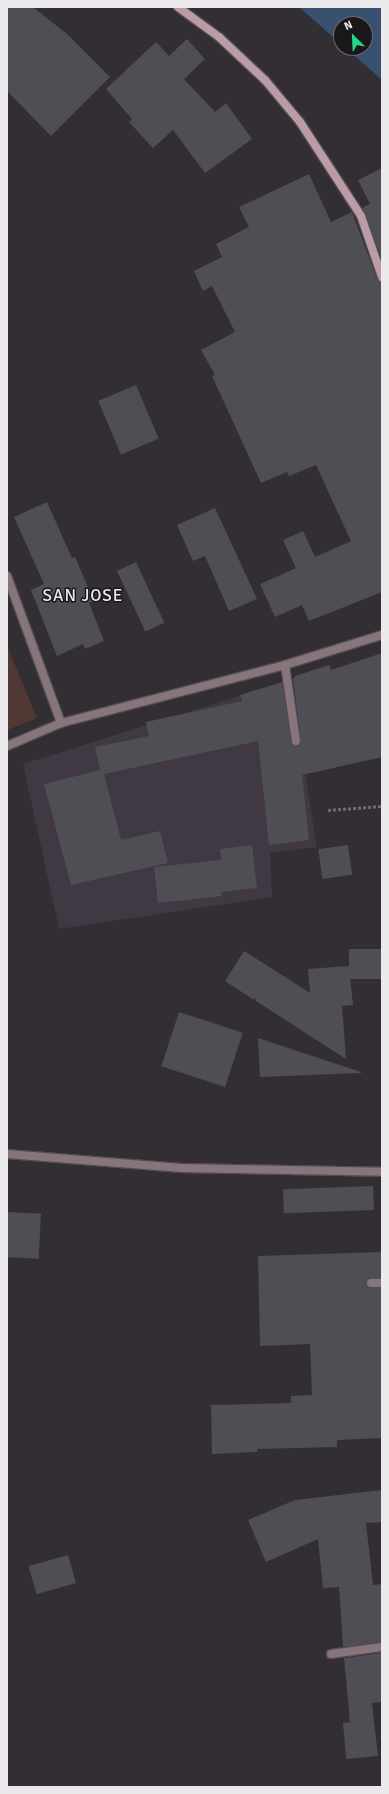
<!DOCTYPE html>
<html>
<head>
<meta charset="utf-8">
<style>
	body { margin:0 }
	#map { position:relative; width:389px; height:1794px; overflow:hidden; background:#332e33; font-family:Signika,sans-serif }
	div>[style] { position:absolute }
	[style*='--x'] { left:calc(var(--x)*1px); top:calc(var(--y)*1px); width:calc(var(--w)*1px); rotate:calc(var(--a)*1deg) }
	.built>* { inset:0; background:#403842 }
	.green>* { inset:0; background:#513835 }
	.water>* { inset:0; background:#395170 }
	.building>* { inset:0; background:#4f4e55; transform-origin:0 0 }
	.path>* { height:2.5px; margin-top:-1.25px; transform-origin:0; background:repeating-linear-gradient(90deg,#6f6b70 0 3px,transparent 0 5px) }
	.roads { filter:drop-shadow(1px 0 #514c51) drop-shadow(-1px 0 #514c51) drop-shadow(0 1px #514c51) drop-shadow(0 -1px #514c51) }
	.service>* { height:8px; margin:-4px; padding:0 4px; transform-origin:4px; border-radius:4px; background:#88747b }
	.minor>* { height:8px; margin:-4px; padding:0 4px; transform-origin:4px; border-radius:4px; background:#88747b }
	.secondary>* { height:8px; margin:-4px; padding:0 4px; transform-origin:4px; border-radius:4px; background:#ba9ba6 }
	span { translate:-50% -50%; white-space:nowrap; text-align:center; line-height:1.15; -webkit-text-stroke:3px #19171a; paint-order:stroke }
	.quarter-label { font-size:17px; color:#ece9ed; letter-spacing:1px }
	.frame { position:absolute; inset:0; border:8px solid #ece9ed; pointer-events:none }
	.north { position:absolute; left:333px; top:16px; width:40px; height:40px; box-sizing:border-box; background:#19171a; border:1px solid #6d6b6e; border-radius:50%; rotate:336deg; font-size:11px; font-weight:700; line-height:16px; text-align:center; color:#ece9ed }
	.north::after { content:''; display:block; margin:auto; width:14px; height:18px; background:#20d887; clip-path:polygon(50% 0,100% 100%,50% 72%,0 100%) }
</style>
</head>
<body>
<div id="map">
	<div class="built">
		<div style="clip-path:polygon(290px 680px,317px 847px,270px 853px,272px 897px,59px 929px,23px 764px)"></div>
	</div>
	<div class="green">
		<div style="clip-path:polygon(7px 646px,37px 718px,7px 730px)"></div>
	</div>
	<div class="water">
		<div style="clip-path:polygon(299px 7px,382px 7px,382px 80px,346px 48px,365px 48px,365px 24px,341px 24px,341px 44px)"></div>
	</div>
	<div class="building">
		<div style="clip-path:polygon(7px 7px,33px 7px,67px 34px,110px 77px,51px 136px,7px 91px)"></div>
		<div style="clip-path:polygon(187px 39px,205px 59px,184px 79px,215px 112px,226px 103px,252px 139px,205px 173px,173px 130px,153px 148px,129px 122px,132px 119px,106px 89px,156px 42px,169px 56px)"></div>
		<div style="clip-path:polygon(382px 168px,382px 260px,362px 208px,370px 204px,358px 180px)"></div>
		<div style="clip-path:polygon(309px 174px,331px 222px,352px 212px,377px 279px,382px 282px,382px 592px,309px 621px,302px 605px,275px 617px,260px 584px,296px 568px,283px 540px,303px 531px,315px 557px,351px 541px,316px 465px,289px 476px,287px 472px,261px 483px,212px 376px,215px 375px,201px 350px,235px 332px,212px 286px,203px 291px,194px 271px,222px 257px,216px 244px,249px 227px,239px 207px)"></div>
		<div style="left:136px;top:385px;width:58px;height:41px;rotate:67deg"></div>
		<div style="clip-path:polygon(47px 502px,72px 558px,75px 557px,94px 601px,89px 603px,104px 641px,85px 649px,83px 644px,57px 656px,31px 590px,44px 584px,14px 517px)"></div>
		<div style="clip-path:polygon(215px 508px,257px 599px,229px 611px,205px 556px,193px 561px,177px 525px)"></div>
		<div style="left:136px;top:562px;width:67px;height:21px;rotate:65deg"></div>
		<div style="clip-path:polygon(382px 653px,382px 757px,302px 775px,309px 840px,269px 845px,258px 741px,104px 774px,121px 840px,160px 831px,168px 863px,71px 885px,44px 784px,100px 770px,95px 747px,149px 736px,146px 722px,242px 701px,240px 695px,282px 682px,291px 742px,297px 746px,301px 740px,293px 679px,295px 676px,329px 665px,331px 670px)"></div>
		<div style="clip-path:polygon(252px 845px,257px 888px,221px 892px,222px 896px,158px 903px,154px 867px,221px 860px,220px 849px)"></div>
		<div style="left:348px;top:845px;width:30px;height:30px;rotate:82deg"></div>
		<div style="left:382px;top:949px;width:30px;height:33px;rotate:90deg"></div>
		<div style="clip-path:polygon(244px 951px,310px 993px,308px 969px,349px 966px,353px 1005px,342px 1006px,346px 1059px,256px 1001px,255px 997px,254px 1000px,225px 981px)"></div>
		<div style="left:179px;top:1012px;width:67px;height:57px;rotate:18deg"></div>
		<div style="clip-path:polygon(258px 1038px,361px 1072px,361px 1073px,260px 1077px)"></div>
		<div style="left:373px;top:1186px;width:24px;height:90px;rotate:88deg"></div>
		<div style="left:7px;top:1212px;width:34px;height:45px;rotate:3deg"></div>
		<div style="clip-path:polygon(382px 1252px,382px 1278px,369px 1278px,366px 1283px,369px 1288px,382px 1288px,382px 1438px,337px 1440px,337px 1447px,257px 1449px,257px 1452px,212px 1454px,211px 1405px,291px 1403px,291px 1396px,312px 1395px,310px 1344px,260px 1346px,258px 1256px)"></div>
		<div style="clip-path:polygon(382px 1490px,382px 1522px,366px 1523px,373px 1585px,382px 1584px,382px 1642px,343px 1647px,339px 1587px,323px 1588px,318px 1539px,266px 1562px,248px 1520px,295px 1500px)"></div>
		<div style="left:68px;top:1555px;width:29px;height:41px;rotate:74deg"></div>
		<div style="clip-path:polygon(382px 1653px,382px 1702px,372px 1703px,378px 1756px,346px 1759px,343px 1723px,350px 1722px,344px 1658px)"></div>
	</div>
	<div class="path">
		<div style="--x:328;--y:810;--w:54;--a:-4.2"></div>
	</div>
	<div class="roads">
		<div class="service">
			<div style="--x:285;--y:665;--w:77;--a:81.8"></div>
		</div>
		<div class="minor">
			<div style="--x:7;--y:576;--w:157;--a:69.8"></div>
			<div style="--x:7;--y:746;--w:59;--a:-23.1"></div>
			<div style="--x:61;--y:723;--w:231;--a:-14.5"></div>
			<div style="--x:285;--y:665;--w:102;--a:-17.2"></div>
			<div style="--x:7;--y:1154;--w:175;--a:4.6"></div>
			<div style="--x:181;--y:1168;--w:201;--a:1.1"></div>
			<div style="--x:371;--y:1283;--w:11;--a:0"></div>
			<div style="--x:331;--y:1654;--w:51;--a:-7.8"></div>
		</div>
		<div class="secondary">
			<div style="--x:178;--y:7;--w:51;--a:36.2"></div>
			<div style="--x:219;--y:37;--w:63;--a:43.1"></div>
			<div style="--x:265;--y:80;--w:55;--a:50.2"></div>
			<div style="--x:300;--y:122;--w:112;--a:57"></div>
			<div style="--x:361;--y:216;--w:65;--a:71"></div>
		</div>
	</div>
	<div class="quarter-label">
		<span style="left:83px;top:596px">SAN JOSE</span>
	</div>
	<div class="frame"></div>
	<div class="north">N</div>
</div>
</body>
</html>
